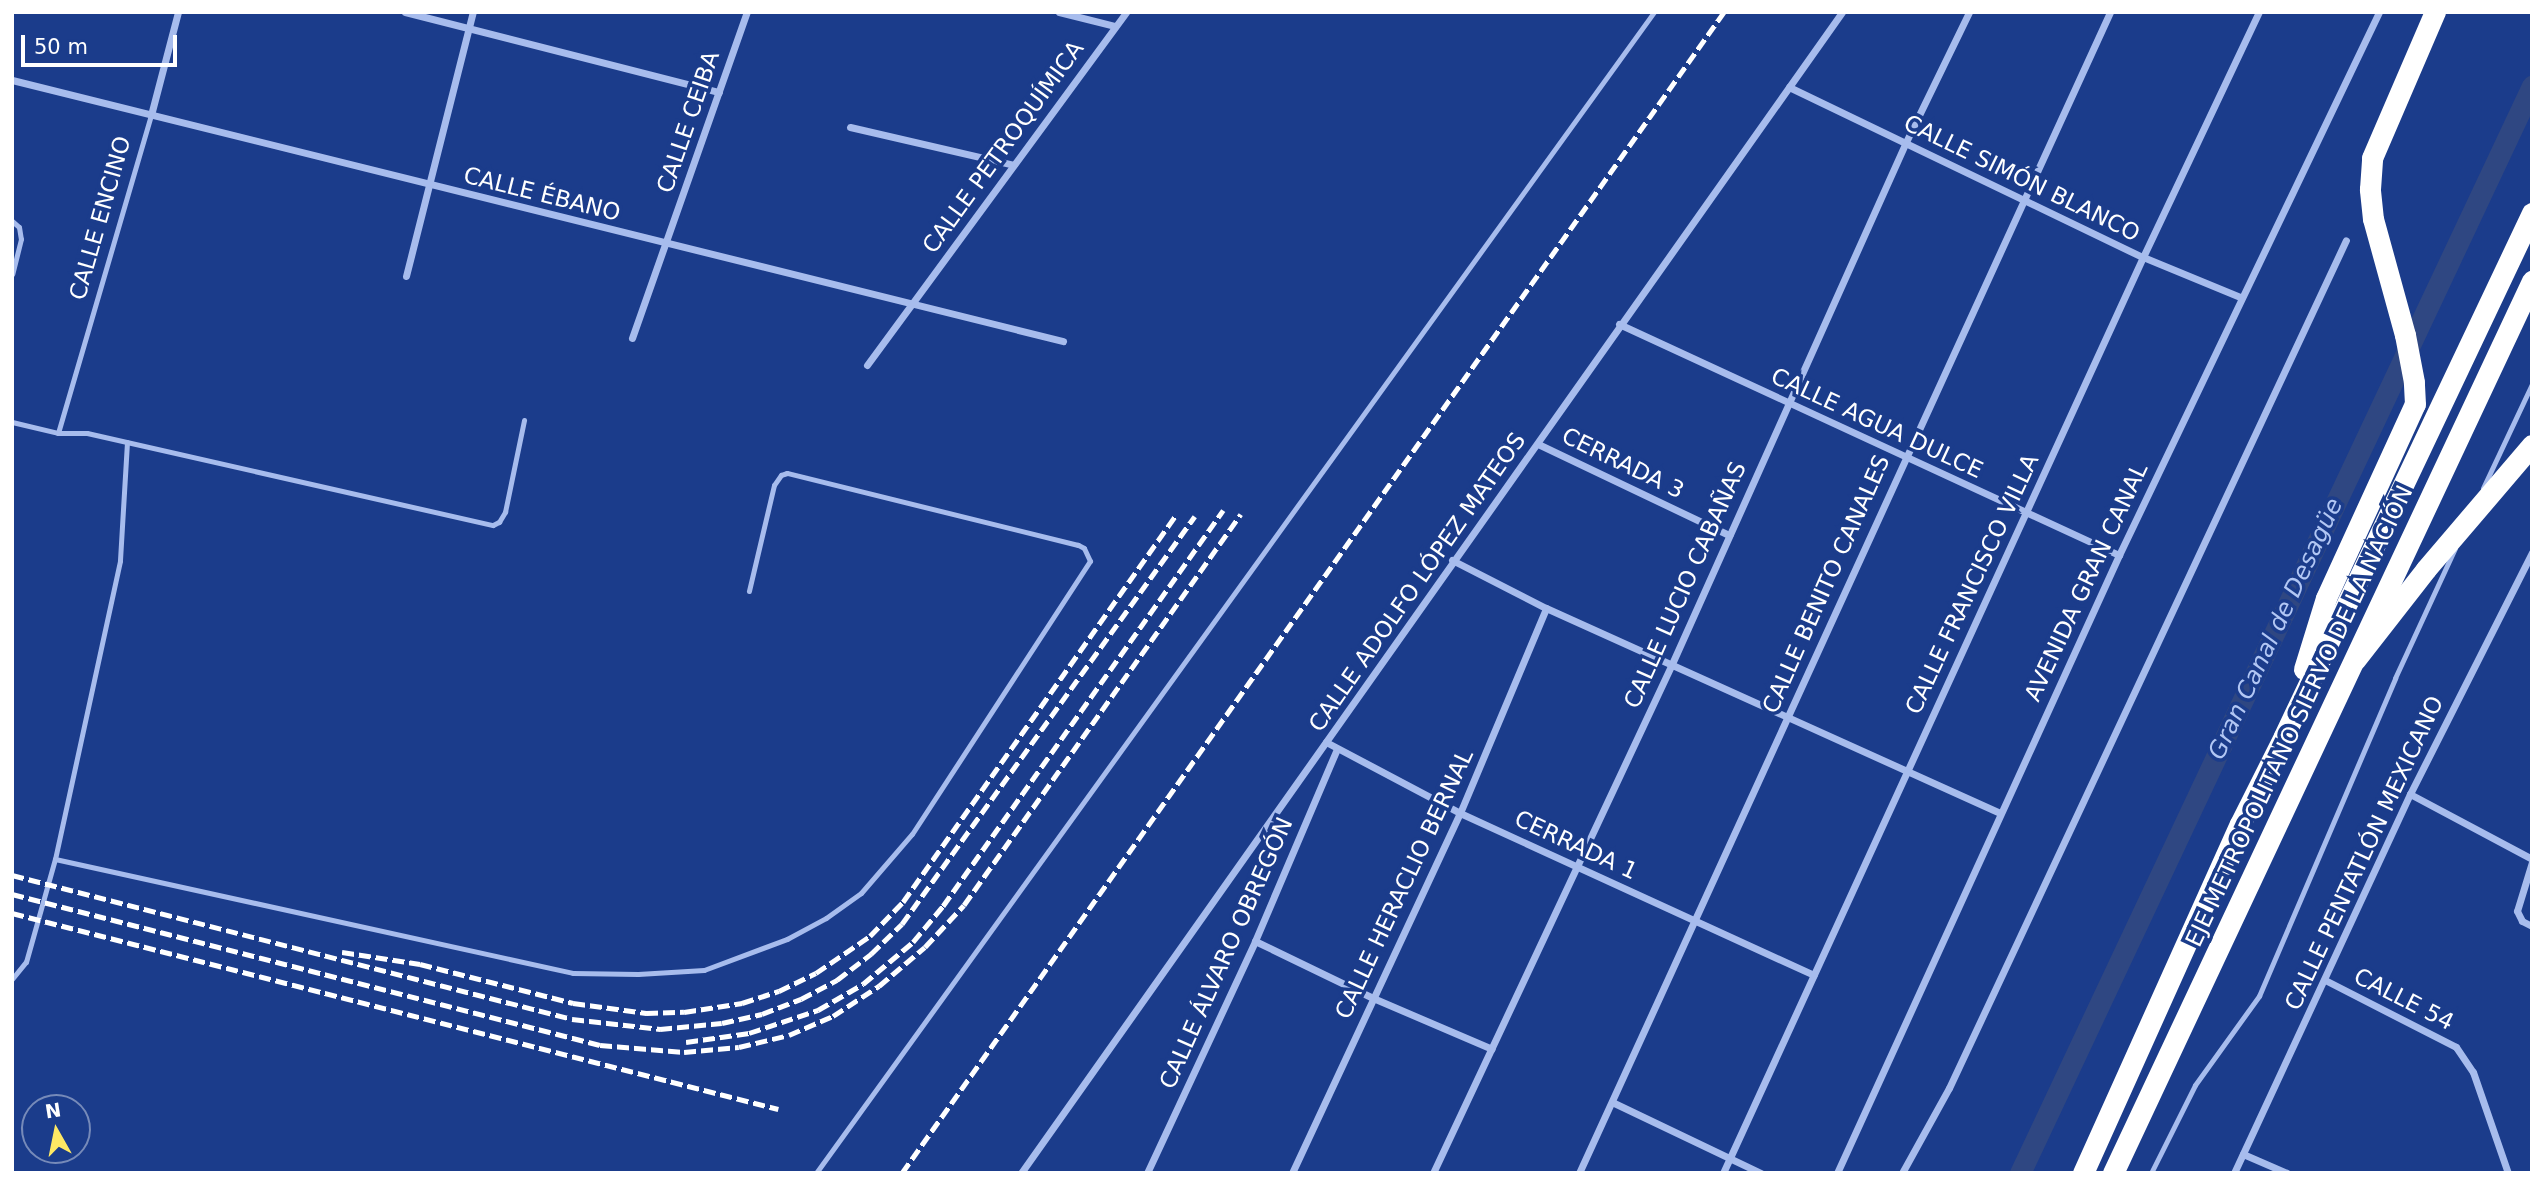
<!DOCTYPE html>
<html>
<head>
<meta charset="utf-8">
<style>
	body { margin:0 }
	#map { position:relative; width:2544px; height:1185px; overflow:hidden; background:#1b3c8b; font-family:"DejaVu Sans",sans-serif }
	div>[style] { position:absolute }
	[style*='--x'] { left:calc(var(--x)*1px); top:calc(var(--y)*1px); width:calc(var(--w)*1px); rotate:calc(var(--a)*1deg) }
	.canal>* { height:21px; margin:-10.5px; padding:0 10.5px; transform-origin:10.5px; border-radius:10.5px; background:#2f4782 }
	.lane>* { height:5px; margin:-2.5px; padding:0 2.5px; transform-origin:2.5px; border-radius:2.5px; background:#a7bced }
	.street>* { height:7px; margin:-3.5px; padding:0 3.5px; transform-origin:3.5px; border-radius:3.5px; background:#a7bced }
	.highway>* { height:21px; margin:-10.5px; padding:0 10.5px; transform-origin:10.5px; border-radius:10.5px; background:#fff }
	.rail>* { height:5px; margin-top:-2.5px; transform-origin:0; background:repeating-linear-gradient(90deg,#fff 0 12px,transparent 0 17px) }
	.highway-bridge>* { height:21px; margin:-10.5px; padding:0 10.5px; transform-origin:10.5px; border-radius:10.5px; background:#fff }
	span { translate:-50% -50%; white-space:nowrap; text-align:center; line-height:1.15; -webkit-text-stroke:7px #1b3c8b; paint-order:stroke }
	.street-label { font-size:23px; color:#fff }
	.water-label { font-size:24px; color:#b2c7f4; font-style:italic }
	.frame { position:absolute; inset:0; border:14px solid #fff; pointer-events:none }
	.north { position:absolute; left:21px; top:1094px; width:70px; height:70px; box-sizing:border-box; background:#1b3c8b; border:2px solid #768ab9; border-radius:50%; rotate:351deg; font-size:19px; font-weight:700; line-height:28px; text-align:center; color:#fff }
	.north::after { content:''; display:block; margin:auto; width:24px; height:32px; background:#fee864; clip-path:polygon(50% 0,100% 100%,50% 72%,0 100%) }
	.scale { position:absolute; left:21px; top:35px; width:156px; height:32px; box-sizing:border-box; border:4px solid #fff; border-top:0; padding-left:9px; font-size:21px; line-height:24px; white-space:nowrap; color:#fff; -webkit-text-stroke:5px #1b3c8b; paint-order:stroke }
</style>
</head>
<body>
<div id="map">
	<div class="canal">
		<div style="--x:2020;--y:1173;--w:1202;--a:-64.78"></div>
	</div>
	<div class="lane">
		<div style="--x:12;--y:221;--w:9;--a:41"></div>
		<div style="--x:19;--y:227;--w:12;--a:81"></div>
		<div style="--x:21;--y:239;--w:36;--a:104"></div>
		<div style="--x:12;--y:422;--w:47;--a:13.4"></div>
		<div style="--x:58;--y:433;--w:29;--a:0"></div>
		<div style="--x:87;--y:433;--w:416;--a:12.8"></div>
		<div style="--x:493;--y:525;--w:7;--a:-27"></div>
		<div style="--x:499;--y:522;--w:12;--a:-59"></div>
		<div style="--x:505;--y:512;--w:94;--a:-78.3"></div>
		<div style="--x:58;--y:433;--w:331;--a:-73.7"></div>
		<div style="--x:127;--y:442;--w:119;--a:93.4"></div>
		<div style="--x:120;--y:561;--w:305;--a:102.3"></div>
		<div style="--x:55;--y:859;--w:530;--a:12.41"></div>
		<div style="--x:573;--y:973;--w:65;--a:0.9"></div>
		<div style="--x:638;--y:974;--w:66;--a:-3.5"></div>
		<div style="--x:704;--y:970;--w:89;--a:-20.5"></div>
		<div style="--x:787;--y:939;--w:44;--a:-28.3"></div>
		<div style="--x:826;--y:918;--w:43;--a:-35.5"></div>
		<div style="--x:861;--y:893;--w:78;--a:-49.2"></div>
		<div style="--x:912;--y:834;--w:326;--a:-56.9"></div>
		<div style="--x:1090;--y:561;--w:14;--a:-115"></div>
		<div style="--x:1084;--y:548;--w:7;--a:-153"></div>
		<div style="--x:1078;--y:545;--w:300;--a:-166.1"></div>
		<div style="--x:787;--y:473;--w:6;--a:162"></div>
		<div style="--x:781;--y:475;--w:12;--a:125"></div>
		<div style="--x:774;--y:485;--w:109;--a:103.3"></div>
		<div style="--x:2483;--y:488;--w:115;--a:-64.8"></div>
		<div style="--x:12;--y:979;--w:22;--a:-51"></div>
		<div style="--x:26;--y:962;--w:107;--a:-74.3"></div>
		<div style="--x:816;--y:1173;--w:1432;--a:-54.18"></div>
		<div style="--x:2151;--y:1173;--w:98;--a:-63.4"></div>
		<div style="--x:2195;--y:1085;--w:110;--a:-54.3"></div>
		<div style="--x:2259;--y:996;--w:346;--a:-66.8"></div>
		<div style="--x:2395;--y:678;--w:143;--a:-65.2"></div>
	</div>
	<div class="street">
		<div style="--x:405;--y:12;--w:324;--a:14.3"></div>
		<div style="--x:1059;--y:12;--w:58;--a:14"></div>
		<div style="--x:12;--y:80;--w:1083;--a:13.95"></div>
		<div style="--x:1789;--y:87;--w:393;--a:25.7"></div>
		<div style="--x:2143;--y:257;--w:105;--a:22.4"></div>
		<div style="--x:151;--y:115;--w:106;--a:-75.3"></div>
		<div style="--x:850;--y:127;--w:168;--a:13"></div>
		<div style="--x:406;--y:276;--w:272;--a:-75.8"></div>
		<div style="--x:1619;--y:324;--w:551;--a:24.8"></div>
		<div style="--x:632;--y:338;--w:346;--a:-70.6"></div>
		<div style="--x:867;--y:365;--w:438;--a:-53.7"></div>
		<div style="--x:1538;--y:444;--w:212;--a:25.5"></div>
		<div style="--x:1452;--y:560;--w:106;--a:27.1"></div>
		<div style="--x:1546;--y:608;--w:497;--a:24.3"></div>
		<div style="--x:1326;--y:742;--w:152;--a:27.9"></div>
		<div style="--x:1460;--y:813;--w:389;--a:24.6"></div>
		<div style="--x:2410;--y:794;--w:138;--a:28"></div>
		<div style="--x:2532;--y:862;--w:51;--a:107"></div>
		<div style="--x:2517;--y:911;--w:11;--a:63"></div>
		<div style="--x:2522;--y:921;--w:11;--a:27"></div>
		<div style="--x:1255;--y:941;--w:131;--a:25.8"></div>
		<div style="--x:1373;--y:998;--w:129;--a:23.2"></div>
		<div style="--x:2325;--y:980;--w:147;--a:27.1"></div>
		<div style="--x:2456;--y:1047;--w:30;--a:56"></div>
		<div style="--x:2473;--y:1072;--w:107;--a:70.9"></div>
		<div style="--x:1612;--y:1102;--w:165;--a:25.5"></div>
		<div style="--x:2243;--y:1154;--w:48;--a:23.4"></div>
		<div style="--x:1021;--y:1173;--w:1422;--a:-54.73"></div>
		<div style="--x:1147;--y:1173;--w:256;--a:-65"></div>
		<div style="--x:1255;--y:941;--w:209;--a:-66.9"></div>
		<div style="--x:1292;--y:1173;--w:397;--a:-65"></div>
		<div style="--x:1460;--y:813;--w:222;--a:-67.2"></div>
		<div style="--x:1433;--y:1173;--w:560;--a:-64.85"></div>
		<div style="--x:1671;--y:666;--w:572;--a:-65.85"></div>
		<div style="--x:1905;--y:144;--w:147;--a:-64.1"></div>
		<div style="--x:1579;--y:1173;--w:1277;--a:-65.42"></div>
		<div style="--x:1723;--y:1173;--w:1008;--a:-65.37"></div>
		<div style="--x:2143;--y:257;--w:271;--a:-64.7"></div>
		<div style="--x:1837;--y:1173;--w:679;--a:-65.47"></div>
		<div style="--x:2119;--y:555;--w:602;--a:-64.41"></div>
		<div style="--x:1902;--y:1173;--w:97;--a:-61.1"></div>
		<div style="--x:1949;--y:1088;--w:936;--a:-64.91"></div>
		<div style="--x:2234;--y:1173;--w:418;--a:-65.1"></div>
		<div style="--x:2410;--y:794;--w:271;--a:-63.2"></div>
	</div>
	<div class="highway">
		<div style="--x:2304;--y:669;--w:74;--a:-72.8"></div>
		<div style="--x:2326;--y:598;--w:213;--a:-65.4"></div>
		<div style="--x:2415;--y:404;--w:22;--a:-93"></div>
		<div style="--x:2414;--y:382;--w:48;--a:-100.8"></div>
		<div style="--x:2405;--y:335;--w:120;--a:-105.4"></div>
		<div style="--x:2373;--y:219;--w:30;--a:-96"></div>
		<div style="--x:2370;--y:189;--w:31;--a:-86"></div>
		<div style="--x:2372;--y:158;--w:159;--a:-66.7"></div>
		<div style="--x:2083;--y:1173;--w:383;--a:-65.8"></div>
		<div style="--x:2240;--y:824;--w:98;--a:-63.4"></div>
		<div style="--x:2284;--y:736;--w:579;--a:-64.63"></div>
		<div style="--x:2113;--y:1173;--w:986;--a:-64.84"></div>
	</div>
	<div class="rail">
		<div style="--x:12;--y:875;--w:578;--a:14.42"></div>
		<div style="--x:572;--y:1019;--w:89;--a:6.5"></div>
		<div style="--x:660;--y:1029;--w:62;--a:-5.5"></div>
		<div style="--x:722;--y:1023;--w:41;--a:-12.7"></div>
		<div style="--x:762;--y:1014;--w:42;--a:-21"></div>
		<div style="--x:801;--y:999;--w:41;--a:-27.8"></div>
		<div style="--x:837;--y:980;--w:43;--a:-37.4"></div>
		<div style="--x:871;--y:954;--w:43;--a:-44.1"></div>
		<div style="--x:902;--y:924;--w:502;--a:-54.32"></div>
		<div style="--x:12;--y:894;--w:607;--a:14.4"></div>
		<div style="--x:600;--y:1045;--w:84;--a:4.8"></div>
		<div style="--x:684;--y:1052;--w:55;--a:-5.2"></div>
		<div style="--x:739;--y:1047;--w:51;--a:-13.5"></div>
		<div style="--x:789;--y:1035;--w:48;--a:-23.4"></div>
		<div style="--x:833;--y:1016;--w:55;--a:-33.1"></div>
		<div style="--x:879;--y:986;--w:60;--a:-40.3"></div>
		<div style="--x:925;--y:947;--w:57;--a:-47.1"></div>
		<div style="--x:964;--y:905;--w:479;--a:-54.7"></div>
		<div style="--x:12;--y:913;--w:791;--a:14.35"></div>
		<div style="--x:342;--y:952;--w:79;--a:8.7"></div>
		<div style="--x:420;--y:964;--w:158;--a:14.3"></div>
		<div style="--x:573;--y:1003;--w:74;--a:7.8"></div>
		<div style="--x:646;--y:1013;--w:38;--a:-2"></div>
		<div style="--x:684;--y:1012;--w:59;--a:-8.8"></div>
		<div style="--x:742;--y:1003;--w:39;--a:-18"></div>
		<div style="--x:779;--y:991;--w:41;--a:-25.9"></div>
		<div style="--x:816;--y:973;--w:65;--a:-34.4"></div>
		<div style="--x:870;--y:936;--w:47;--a:-45.9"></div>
		<div style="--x:903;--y:902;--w:475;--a:-54.8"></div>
		<div style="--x:686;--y:1042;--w:64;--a:-8.1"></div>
		<div style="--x:749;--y:1033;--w:73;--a:-18.4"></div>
		<div style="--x:818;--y:1010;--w:52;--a:-30"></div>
		<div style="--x:863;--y:984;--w:65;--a:-40"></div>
		<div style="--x:913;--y:942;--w:47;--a:-50.2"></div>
		<div style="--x:943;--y:906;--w:485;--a:-54.7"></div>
		<div style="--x:902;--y:1173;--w:1423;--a:-54.7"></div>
	</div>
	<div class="highway-bridge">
		<div style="--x:2355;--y:660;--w:115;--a:-52"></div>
		<div style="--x:2426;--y:569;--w:163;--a:-49.5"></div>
	</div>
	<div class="street-label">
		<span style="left:688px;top:122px;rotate:-71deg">CALLE CEIBA</span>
		<span style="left:1003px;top:147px;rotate:-54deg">CALLE PETROQUÍMICA</span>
		<span style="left:2022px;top:178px;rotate:26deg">CALLE SIMÓN BLANCO</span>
		<span style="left:542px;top:194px;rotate:14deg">CALLE ÉBANO</span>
		<span style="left:100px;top:218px;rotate:-74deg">CALLE ENCINO</span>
		<span style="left:1877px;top:423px;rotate:25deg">CALLE AGUA DULCE</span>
		<span style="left:1623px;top:463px;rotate:26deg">CERRADA 3</span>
		<span style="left:1417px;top:582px;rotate:-55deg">CALLE ADOLFO LÓPEZ MATEOS</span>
		<span style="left:2086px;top:582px;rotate:-65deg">AVENIDA GRAN CANAL</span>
		<span style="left:1826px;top:584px;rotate:-66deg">CALLE BENITO CANALES</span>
		<span style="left:1972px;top:584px;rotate:-65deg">CALLE FRANCISCO VILLA</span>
		<span style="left:1685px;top:585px;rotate:-66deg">CALLE LUCIO CABAÑAS</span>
		<span style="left:2299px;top:716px;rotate:-65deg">EJE METROPOLITANO SIERVO DE LA NACIÓN</span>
		<span style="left:1576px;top:845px;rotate:25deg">CERRADA 1</span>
		<span style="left:2364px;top:853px;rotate:-65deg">CALLE PENTATLÓN MEXICANO</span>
		<span style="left:1404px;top:884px;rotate:-65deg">CALLE HERACLIO BERNAL</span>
		<span style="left:1226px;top:953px;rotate:-66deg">CALLE ÁLVARO OBREGÓN</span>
		<span style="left:2404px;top:999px;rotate:27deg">CALLE 54</span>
	</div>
	<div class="water-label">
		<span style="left:2276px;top:629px;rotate:-65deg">Gran Canal de Desagüe</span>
	</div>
	<div class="frame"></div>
	<div class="north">N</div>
	<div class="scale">50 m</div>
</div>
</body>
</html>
